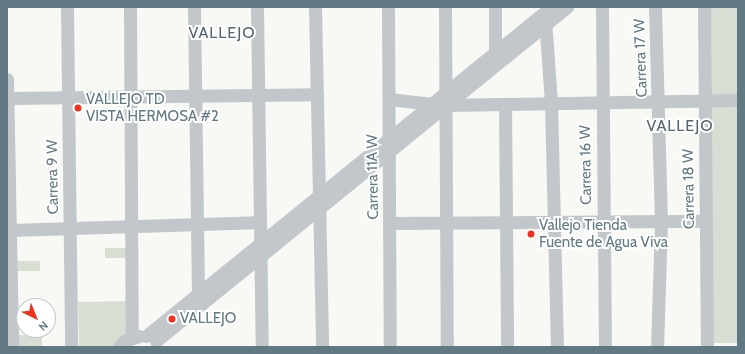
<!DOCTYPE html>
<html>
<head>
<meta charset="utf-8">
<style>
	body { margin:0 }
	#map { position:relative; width:745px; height:354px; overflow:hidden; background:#f8f8f5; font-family:Cabin,sans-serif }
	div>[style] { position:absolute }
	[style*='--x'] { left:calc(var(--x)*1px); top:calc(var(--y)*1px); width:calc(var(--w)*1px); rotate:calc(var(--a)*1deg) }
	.green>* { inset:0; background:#d9ded4; transform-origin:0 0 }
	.minor>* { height:13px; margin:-6.5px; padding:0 6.5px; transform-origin:6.5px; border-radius:6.5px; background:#c1c7ca }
	.dots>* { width:11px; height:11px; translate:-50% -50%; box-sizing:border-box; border:2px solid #fff; border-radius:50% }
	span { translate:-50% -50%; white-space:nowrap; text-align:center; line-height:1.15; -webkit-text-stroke:4px #fff; paint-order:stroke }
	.street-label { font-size:15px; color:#617983 }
	.poi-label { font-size:15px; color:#617983 }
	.left { translate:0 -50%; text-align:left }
	.neighbourhood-label { font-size:16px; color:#54656d; letter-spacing:1px }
	.frame { position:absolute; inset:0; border:8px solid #617983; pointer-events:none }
	.north { position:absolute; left:16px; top:298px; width:40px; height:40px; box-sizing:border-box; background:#fff; border:1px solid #c0c9cd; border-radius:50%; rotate:137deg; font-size:11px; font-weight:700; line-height:16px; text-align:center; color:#617983 }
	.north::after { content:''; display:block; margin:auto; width:14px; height:18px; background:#ee321f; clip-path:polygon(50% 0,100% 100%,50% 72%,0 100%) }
</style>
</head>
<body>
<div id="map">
	<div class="green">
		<div style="left:711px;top:7px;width:27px;height:88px"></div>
		<div style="left:709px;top:106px;width:29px;height:237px"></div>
		<div style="left:105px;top:248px;width:26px;height:10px"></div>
		<div style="left:16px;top:261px;width:24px;height:10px"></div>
		<div style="clip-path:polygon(130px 301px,130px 331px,113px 347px,79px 347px,78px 302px)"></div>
		<div style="left:42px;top:335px;width:12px;height:26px;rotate:90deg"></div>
	</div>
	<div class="minor">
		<div style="--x:67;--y:7;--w:340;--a:89.3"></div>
		<div style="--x:130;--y:7;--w:330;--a:89.7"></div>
		<div style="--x:194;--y:7;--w:292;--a:89.2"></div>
		<div style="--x:257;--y:7;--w:340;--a:89.2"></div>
		<div style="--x:315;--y:7;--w:340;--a:88.8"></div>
		<div style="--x:388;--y:7;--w:340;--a:89.7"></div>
		<div style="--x:445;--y:7;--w:340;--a:89.7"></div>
		<div style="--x:495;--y:7;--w:52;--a:90"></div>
		<div style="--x:602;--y:7;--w:340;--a:89.5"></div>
		<div style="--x:655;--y:7;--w:214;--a:88.4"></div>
		<div style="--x:661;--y:221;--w:126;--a:91.8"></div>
		<div style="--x:704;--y:7;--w:340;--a:89.5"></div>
		<div style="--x:545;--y:19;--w:84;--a:85.9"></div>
		<div style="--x:551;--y:103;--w:244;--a:88.6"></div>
		<div style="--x:7;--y:79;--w:268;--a:88.9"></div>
		<div style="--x:7;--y:98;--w:310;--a:-0.7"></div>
		<div style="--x:389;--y:99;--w:43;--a:6.6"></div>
		<div style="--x:505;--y:104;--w:243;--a:89.5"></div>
		<div style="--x:445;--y:105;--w:293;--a:-1"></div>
		<div style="--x:389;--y:223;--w:317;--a:-0.4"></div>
		<div style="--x:10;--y:230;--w:249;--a:-1.8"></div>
		<div style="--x:146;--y:336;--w:522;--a:-39.09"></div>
		<div style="--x:156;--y:341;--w:530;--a:-39.1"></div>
		<div style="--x:119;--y:347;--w:8;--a:-50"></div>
		<div style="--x:124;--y:341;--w:16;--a:-18"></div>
	</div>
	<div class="dots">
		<div style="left:78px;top:108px;background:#ee321f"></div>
		<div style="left:531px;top:234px;background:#ee321f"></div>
		<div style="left:172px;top:319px;background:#ee321f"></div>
	</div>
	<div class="street-label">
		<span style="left:641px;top:58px;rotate:-92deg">Carrera 17 W</span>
		<span style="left:586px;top:165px;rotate:-91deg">Carrera 16 W</span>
		<span style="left:53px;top:177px;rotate:-91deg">Carrera 9 W</span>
		<span style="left:373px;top:177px;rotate:-91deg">Carrera 11A W</span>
		<span style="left:689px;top:189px;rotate:-91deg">Carrera 18 W</span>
	</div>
	<div class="poi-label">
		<span class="left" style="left:86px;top:108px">VALLEJO TD<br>VISTA HERMOSA #2</span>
		<span class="left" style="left:539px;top:234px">Vallejo Tienda<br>Fuente de Agua Viva</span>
		<span class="left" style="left:180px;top:319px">VALLEJO</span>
	</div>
	<div class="neighbourhood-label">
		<span style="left:222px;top:33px">VALLEJO</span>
		<span style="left:680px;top:126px">VALLEJO</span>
	</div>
	<div class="frame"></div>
	<div class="north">N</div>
</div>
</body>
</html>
